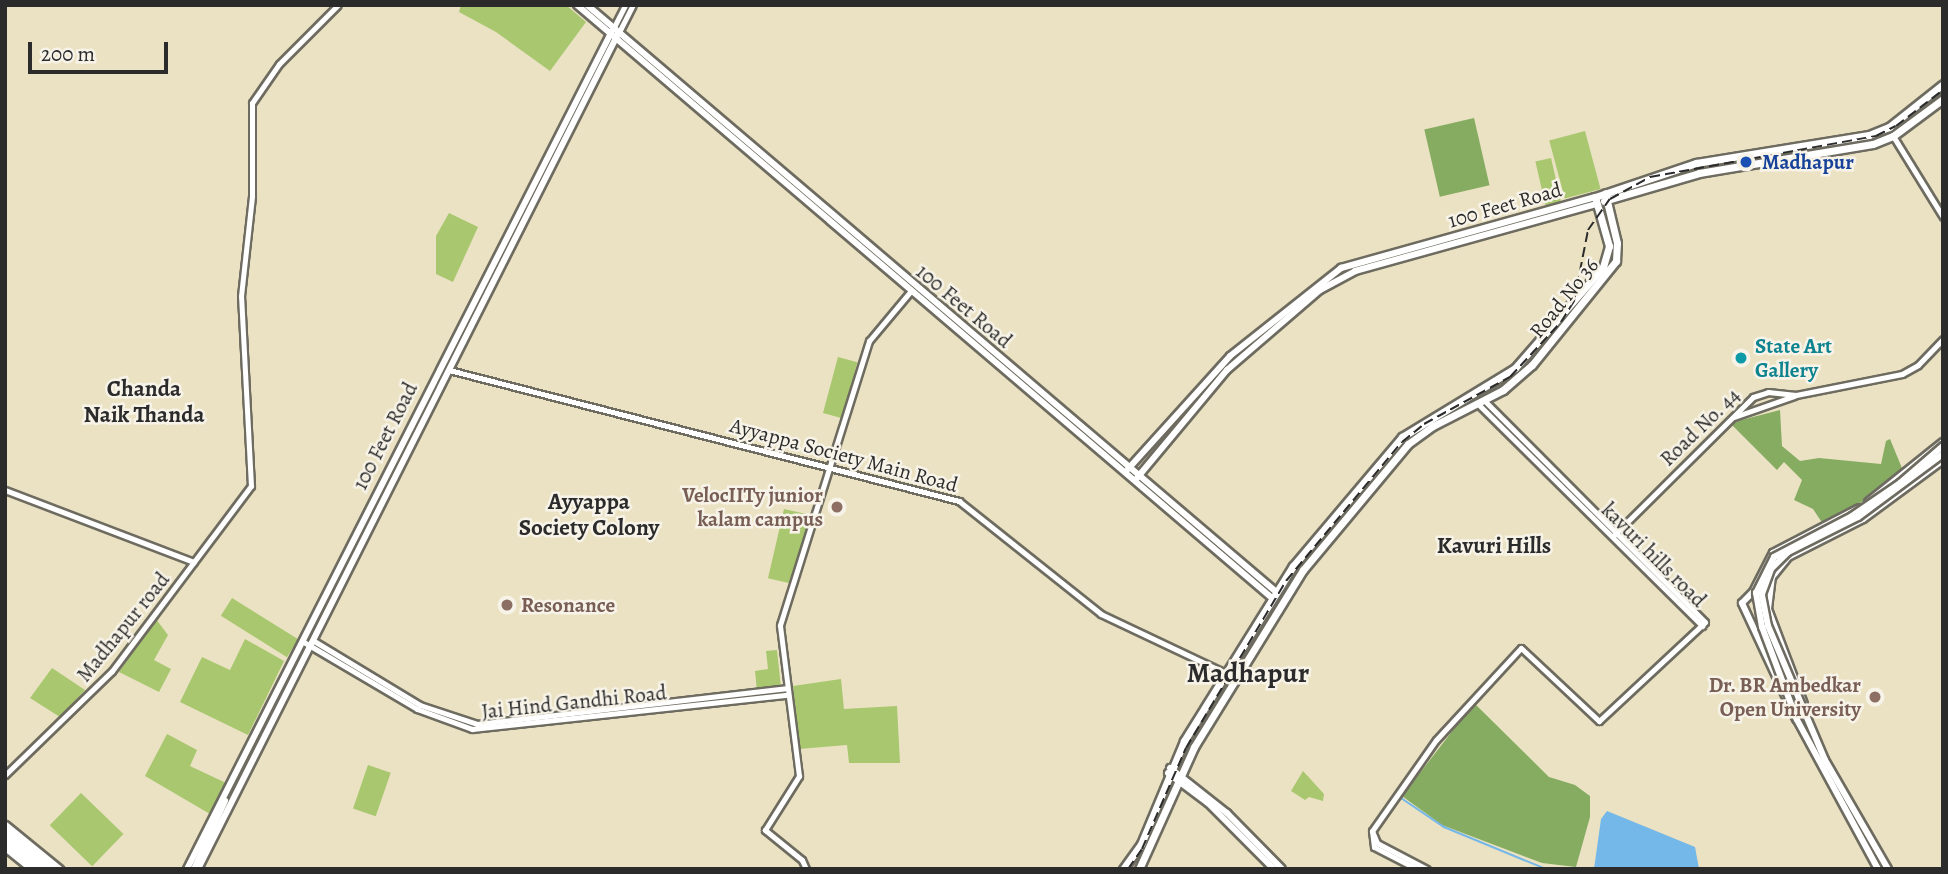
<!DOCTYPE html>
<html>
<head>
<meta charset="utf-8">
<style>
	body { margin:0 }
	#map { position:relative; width:1948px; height:874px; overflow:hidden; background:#eae2c2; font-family:Alegreya,serif }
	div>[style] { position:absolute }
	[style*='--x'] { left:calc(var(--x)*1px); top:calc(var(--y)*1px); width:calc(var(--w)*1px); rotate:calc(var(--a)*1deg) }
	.green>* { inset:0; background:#a8c76f; transform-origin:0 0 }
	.forest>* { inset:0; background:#86ac62; transform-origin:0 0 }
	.water>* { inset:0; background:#74b7e9 }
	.stream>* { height:2px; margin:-1px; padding:0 1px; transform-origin:1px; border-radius:1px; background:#74b7e9 }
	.roads { filter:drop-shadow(2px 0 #6e6b60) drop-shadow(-2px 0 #6e6b60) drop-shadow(0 2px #6e6b60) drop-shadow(0 -2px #6e6b60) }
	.tertiary>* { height:5px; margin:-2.5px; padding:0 2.5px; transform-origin:2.5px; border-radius:2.5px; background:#fff }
	.secondary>* { height:6px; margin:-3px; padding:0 3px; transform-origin:3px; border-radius:3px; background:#fff }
	.primary>* { height:7px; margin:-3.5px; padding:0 3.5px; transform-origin:3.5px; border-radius:3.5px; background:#fff }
	.rail>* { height:2px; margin-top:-1px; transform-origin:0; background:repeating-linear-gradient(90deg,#2b2b2b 0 10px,transparent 0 15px) }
	.bridges { filter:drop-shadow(2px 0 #6e6b60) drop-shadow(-2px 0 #6e6b60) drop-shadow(0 2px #6e6b60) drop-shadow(0 -2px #6e6b60) }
	.secondary-bridge>* { height:6px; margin:-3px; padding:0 3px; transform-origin:3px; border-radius:3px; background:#fff }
	.dots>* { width:19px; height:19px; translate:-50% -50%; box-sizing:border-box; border:4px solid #f7f3e8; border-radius:50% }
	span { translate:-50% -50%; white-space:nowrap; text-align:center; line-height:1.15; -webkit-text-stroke:5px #f7f3e8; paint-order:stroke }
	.transit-label { font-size:21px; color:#164399; font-weight:700 }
	.left { translate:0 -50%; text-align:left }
	.street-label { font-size:21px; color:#2b2b2b }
	.culture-label { font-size:21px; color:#0d838f; font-weight:700 }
	.education-label { font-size:21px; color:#785e54; font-weight:700 }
	.right { translate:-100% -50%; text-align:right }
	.neighbourhood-label { font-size:23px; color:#2b2b2b; font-weight:700 }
	.district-label { font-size:28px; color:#2b2b2b; font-weight:700 }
	.frame { position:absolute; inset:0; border:7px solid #2b2b2b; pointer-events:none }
	.scale { position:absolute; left:28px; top:42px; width:140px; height:32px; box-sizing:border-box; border:4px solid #2b2b2b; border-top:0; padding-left:9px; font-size:21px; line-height:24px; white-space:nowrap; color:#2b2b2b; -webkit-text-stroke:5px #f7f3e8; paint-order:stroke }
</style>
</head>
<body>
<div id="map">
	<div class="green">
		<div style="clip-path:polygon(461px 5px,566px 5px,586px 22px,550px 71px,496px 32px,459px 12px)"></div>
		<div style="left:1585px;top:131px;width:60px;height:37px;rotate:75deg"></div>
		<div style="left:1551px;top:158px;width:48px;height:16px;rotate:77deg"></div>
		<div style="clip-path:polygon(449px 213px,478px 227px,453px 282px,436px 274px,436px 236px)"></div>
		<div style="left:838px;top:357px;width:20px;height:58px;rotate:15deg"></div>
		<div style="left:784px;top:509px;width:26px;height:71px;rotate:13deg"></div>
		<div style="left:232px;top:598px;width:78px;height:21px;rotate:32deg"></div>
		<div style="clip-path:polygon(156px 619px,168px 635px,154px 660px,171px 669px,159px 692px,119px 672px)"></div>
		<div style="clip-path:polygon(245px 639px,284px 661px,248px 735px,180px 702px,202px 657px,230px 670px)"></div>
		<div style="clip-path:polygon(777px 650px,781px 688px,757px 691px,755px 671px,768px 669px,766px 651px)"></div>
		<div style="clip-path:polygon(52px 668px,85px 690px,60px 717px,30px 698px)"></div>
		<div style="clip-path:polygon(841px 679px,844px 709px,897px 706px,900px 763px,849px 763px,847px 745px,799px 749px,793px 686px)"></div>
		<div style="clip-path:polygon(167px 734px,197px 750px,190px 766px,226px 783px,210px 814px,145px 776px)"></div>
		<div style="left:368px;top:765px;width:24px;height:46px;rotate:19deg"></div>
		<div style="clip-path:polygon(1303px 771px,1324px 794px,1323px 801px,1309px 797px,1305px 800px,1291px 791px)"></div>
		<div style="left:81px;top:793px;width:59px;height:45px;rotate:44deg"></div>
	</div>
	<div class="forest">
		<div style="left:1474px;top:118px;width:69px;height:51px;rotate:77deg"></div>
		<div style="clip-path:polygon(1780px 410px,1782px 446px,1800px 461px,1819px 458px,1881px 464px,1886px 441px,1890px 439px,1904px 473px,1825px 527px,1813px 509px,1794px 500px,1802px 480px,1784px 462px,1777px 470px,1730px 423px)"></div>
		<div style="clip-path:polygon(1474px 703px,1549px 777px,1575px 785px,1590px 796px,1590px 817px,1576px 867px,1542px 863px,1442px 825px,1402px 796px)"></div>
	</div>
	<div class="water">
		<div style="clip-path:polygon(1607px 811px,1695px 847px,1699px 869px,1594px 869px,1601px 819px)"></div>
	</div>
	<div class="stream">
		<div style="--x:1401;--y:798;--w:52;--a:34"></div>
		<div style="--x:1444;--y:827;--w:110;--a:22.4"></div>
	</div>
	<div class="roads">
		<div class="tertiary">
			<div style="--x:614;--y:27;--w:25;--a:-63"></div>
			<div style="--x:619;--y:32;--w:30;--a:-63"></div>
			<div style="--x:1893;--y:136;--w:95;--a:58.3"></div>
			<div style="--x:449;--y:370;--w:527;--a:14.41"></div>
			<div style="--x:959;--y:501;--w:181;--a:38.5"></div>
			<div style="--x:1101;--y:614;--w:140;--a:25.3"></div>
			<div style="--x:1477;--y:403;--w:317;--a:44.7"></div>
			<div style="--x:1734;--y:417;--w:64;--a:-19.3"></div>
			<div style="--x:5;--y:490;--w:202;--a:20.9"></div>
			<div style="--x:1613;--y:536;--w:197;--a:-44.8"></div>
			<div style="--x:1753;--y:397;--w:16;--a:-18"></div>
			<div style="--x:1768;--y:392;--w:28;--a:6"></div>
			<div style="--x:1796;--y:395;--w:108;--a:-11.2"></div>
			<div style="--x:1902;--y:374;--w:18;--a:-29"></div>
			<div style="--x:1918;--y:365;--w:36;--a:-46"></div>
			<div style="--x:302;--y:641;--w:134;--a:30.6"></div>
			<div style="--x:417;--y:709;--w:59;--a:20"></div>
			<div style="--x:472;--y:729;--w:317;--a:-6.2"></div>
			<div style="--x:314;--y:641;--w:124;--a:31.1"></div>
			<div style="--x:420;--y:705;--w:60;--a:18.4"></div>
			<div style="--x:477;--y:724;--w:311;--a:-6.6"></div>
			<div style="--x:5;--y:775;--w:149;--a:-44.2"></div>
			<div style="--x:112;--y:671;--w:231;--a:-53.1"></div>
			<div style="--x:251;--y:486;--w:190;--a:-93"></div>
			<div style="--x:241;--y:296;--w:101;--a:-83.7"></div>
			<div style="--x:252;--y:196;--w:93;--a:-90"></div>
			<div style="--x:252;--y:103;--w:47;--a:-55.3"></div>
			<div style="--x:279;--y:64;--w:83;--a:-45"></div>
			<div style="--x:1372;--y:831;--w:13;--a:67"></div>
			<div style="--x:1377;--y:843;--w:56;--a:27.5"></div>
			<div style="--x:806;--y:869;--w:10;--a:-114"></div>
			<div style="--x:802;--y:860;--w:48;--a:-141"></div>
			<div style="--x:765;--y:830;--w:64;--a:-57.8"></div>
			<div style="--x:799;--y:776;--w:152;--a:-97.2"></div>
			<div style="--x:780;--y:625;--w:298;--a:-72.6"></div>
			<div style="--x:869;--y:341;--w:64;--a:-50.1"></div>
			<div style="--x:1417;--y:869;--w:48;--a:-152.9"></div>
			<div style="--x:1374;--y:847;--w:16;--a:-97"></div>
			<div style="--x:1372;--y:831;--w:111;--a:-54.9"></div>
			<div style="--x:1436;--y:740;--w:125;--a:-47.3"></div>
			<div style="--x:1521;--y:648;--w:107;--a:43.1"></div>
			<div style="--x:1599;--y:721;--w:145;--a:-43"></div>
			<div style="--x:1705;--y:622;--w:313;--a:-134.9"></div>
		</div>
		<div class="secondary">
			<div style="--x:577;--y:5;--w:912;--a:40.47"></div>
			<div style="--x:587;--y:5;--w:904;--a:40.42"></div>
			<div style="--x:1128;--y:469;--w:152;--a:-47.9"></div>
			<div style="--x:1230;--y:356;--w:142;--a:-38.4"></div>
			<div style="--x:1341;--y:268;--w:264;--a:-15.6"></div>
			<div style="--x:1137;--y:478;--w:141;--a:-50.2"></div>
			<div style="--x:1227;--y:370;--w:123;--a:-40.7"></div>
			<div style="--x:1320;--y:290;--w:40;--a:-28"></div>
			<div style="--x:1355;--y:271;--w:251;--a:-15.5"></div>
			<div style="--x:1868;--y:502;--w:96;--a:-38.7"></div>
			<div style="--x:1804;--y:704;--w:102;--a:-110.8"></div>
			<div style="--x:1768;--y:609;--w:32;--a:-83"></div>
			<div style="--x:1772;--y:577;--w:26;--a:-51"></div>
			<div style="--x:1788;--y:557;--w:84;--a:-26.9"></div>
			<div style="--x:1863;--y:519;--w:99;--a:-36.4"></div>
			<div style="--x:1796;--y:719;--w:128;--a:-115"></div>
			<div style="--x:1742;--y:603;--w:16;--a:-45"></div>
			<div style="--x:1753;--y:592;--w:44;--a:-62.9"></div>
			<div style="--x:1773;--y:553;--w:97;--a:-27.6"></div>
			<div style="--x:1170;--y:768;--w:73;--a:38.3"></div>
			<div style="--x:1227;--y:813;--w:78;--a:45.5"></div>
			<div style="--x:1168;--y:773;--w:50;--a:36.9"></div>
			<div style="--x:1208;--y:803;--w:93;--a:45"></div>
			<div style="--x:187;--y:869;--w:944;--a:-63.11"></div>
			<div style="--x:194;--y:869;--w:75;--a:-65.5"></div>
			<div style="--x:198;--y:869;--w:937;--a:-63.3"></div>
		</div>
		<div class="primary">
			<div style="--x:1604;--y:201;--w:99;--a:-16.4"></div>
			<div style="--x:1699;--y:173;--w:176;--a:-9.5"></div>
			<div style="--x:1873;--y:144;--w:22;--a:-22"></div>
			<div style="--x:1893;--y:136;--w:62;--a:-36.5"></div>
			<div style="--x:5;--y:825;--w:70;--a:39.2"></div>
			<div style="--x:5;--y:832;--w:58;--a:39.4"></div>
			<div style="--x:5;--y:839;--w:48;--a:39"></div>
			<div style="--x:5;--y:847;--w:35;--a:39"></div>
			<div style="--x:1123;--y:869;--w:31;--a:-54"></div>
			<div style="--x:1141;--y:844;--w:112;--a:-67.3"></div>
			<div style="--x:1184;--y:741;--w:206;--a:-58.1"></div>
			<div style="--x:1293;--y:566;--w:169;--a:-49.8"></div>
			<div style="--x:1402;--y:437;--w:132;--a:-31.4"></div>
			<div style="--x:1515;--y:368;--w:134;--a:-48.9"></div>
			<div style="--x:1603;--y:267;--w:22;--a:-74"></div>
			<div style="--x:1609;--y:246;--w:51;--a:-105.9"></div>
			<div style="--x:1595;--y:197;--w:107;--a:-18.6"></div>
			<div style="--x:1696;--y:163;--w:175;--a:-9.2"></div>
			<div style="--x:1869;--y:135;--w:22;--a:-22"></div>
			<div style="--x:1889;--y:127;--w:69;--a:-38.5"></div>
			<div style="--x:1139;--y:869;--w:134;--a:-65.7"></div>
			<div style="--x:1194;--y:747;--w:208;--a:-58.4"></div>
			<div style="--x:1303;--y:570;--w:164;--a:-50.2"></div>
			<div style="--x:1408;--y:444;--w:31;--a:-36"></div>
			<div style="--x:1433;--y:426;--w:79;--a:-27.2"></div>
			<div style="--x:1503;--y:390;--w:38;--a:-41"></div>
			<div style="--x:1532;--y:365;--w:134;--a:-51.1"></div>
			<div style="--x:1616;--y:261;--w:18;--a:-87"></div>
			<div style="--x:1617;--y:243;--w:51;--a:-103.5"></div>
		</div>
	</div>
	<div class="rail">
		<div style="--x:1128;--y:869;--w:24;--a:-55"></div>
		<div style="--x:1142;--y:849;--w:110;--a:-66.5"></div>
		<div style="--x:1186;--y:748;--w:195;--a:-59.1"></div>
		<div style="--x:1286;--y:581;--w:181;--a:-50.2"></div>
		<div style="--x:1402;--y:442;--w:28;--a:-39"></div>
		<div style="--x:1424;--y:424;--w:98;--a:-28.7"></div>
		<div style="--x:1510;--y:377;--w:75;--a:-47.2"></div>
		<div style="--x:1561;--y:322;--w:25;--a:-58"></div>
		<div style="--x:1574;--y:301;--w:72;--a:-78.8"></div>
		<div style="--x:1588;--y:230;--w:38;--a:-55"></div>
		<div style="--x:1610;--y:199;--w:46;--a:-28.8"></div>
		<div style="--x:1650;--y:177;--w:230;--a:-10.3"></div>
		<div style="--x:1876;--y:136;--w:22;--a:-27"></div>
		<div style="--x:1896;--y:126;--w:59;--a:-37.5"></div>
	</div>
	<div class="bridges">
		<div class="secondary-bridge">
			<div style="--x:1878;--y:869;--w:170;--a:-118.5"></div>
			<div style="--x:1797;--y:720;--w:99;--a:-110.6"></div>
			<div style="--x:1762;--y:627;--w:35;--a:-100"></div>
			<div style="--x:1756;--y:593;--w:40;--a:-63.4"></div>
			<div style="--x:1774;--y:557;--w:88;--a:-27.7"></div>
			<div style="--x:1852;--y:516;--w:58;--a:-34.5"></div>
			<div style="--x:1900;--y:483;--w:57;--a:-40.7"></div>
			<div style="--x:1888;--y:869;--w:126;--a:-120"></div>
			<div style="--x:1825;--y:760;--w:146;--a:-113"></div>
			<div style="--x:1768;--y:626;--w:33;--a:-101"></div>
			<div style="--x:1762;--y:594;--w:27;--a:-70"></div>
			<div style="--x:1771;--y:569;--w:24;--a:-45"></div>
			<div style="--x:1788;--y:552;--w:78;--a:-26.6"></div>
			<div style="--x:1858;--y:517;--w:106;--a:-36.5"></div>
		</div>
	</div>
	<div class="dots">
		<div style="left:1746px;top:162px;background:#1a4fb4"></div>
		<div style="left:1741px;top:358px;background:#0f9aa8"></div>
		<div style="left:837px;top:507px;background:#8d6e63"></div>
		<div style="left:507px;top:605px;background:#8d6e63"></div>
		<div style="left:1875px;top:697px;background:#8d6e63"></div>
	</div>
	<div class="transit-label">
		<span class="left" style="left:1762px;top:162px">Madhapur</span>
	</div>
	<div class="street-label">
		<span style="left:1505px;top:205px;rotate:-16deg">100 Feet Road</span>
		<span style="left:1564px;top:298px;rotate:-51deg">Road No 36</span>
		<span style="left:964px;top:306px;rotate:40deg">100 Feet Road</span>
		<span style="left:1700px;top:427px;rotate:-44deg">Road No. 44</span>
		<span style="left:385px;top:436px;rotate:-63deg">100 Feet Road</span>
		<span style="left:844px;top:455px;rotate:15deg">Ayyappa Society Main Road</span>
		<span style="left:1654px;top:555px;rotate:45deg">kavuri hills road</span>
		<span style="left:123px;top:627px;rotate:-51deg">Madhapur road</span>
		<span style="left:574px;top:702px;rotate:-6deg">Jai Hind Gandhi Road</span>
	</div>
	<div class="culture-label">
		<span class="left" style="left:1755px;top:358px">State Art<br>Gallery</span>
	</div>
	<div class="education-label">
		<span class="right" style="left:823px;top:507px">VelocIITy junior<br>kalam campus</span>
		<span class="left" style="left:521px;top:605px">Resonance</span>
		<span class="right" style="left:1861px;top:697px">Dr. BR Ambedkar<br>Open University</span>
	</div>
	<div class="neighbourhood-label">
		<span style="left:144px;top:402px">Chanda<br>Naik Thanda</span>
		<span style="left:589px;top:515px">Ayyappa<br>Society Colony</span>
		<span style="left:1494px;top:546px">Kavuri Hills</span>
	</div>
	<div class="district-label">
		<span style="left:1248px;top:673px">Madhapur</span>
	</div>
	<div class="frame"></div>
	<div class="scale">200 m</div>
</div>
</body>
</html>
